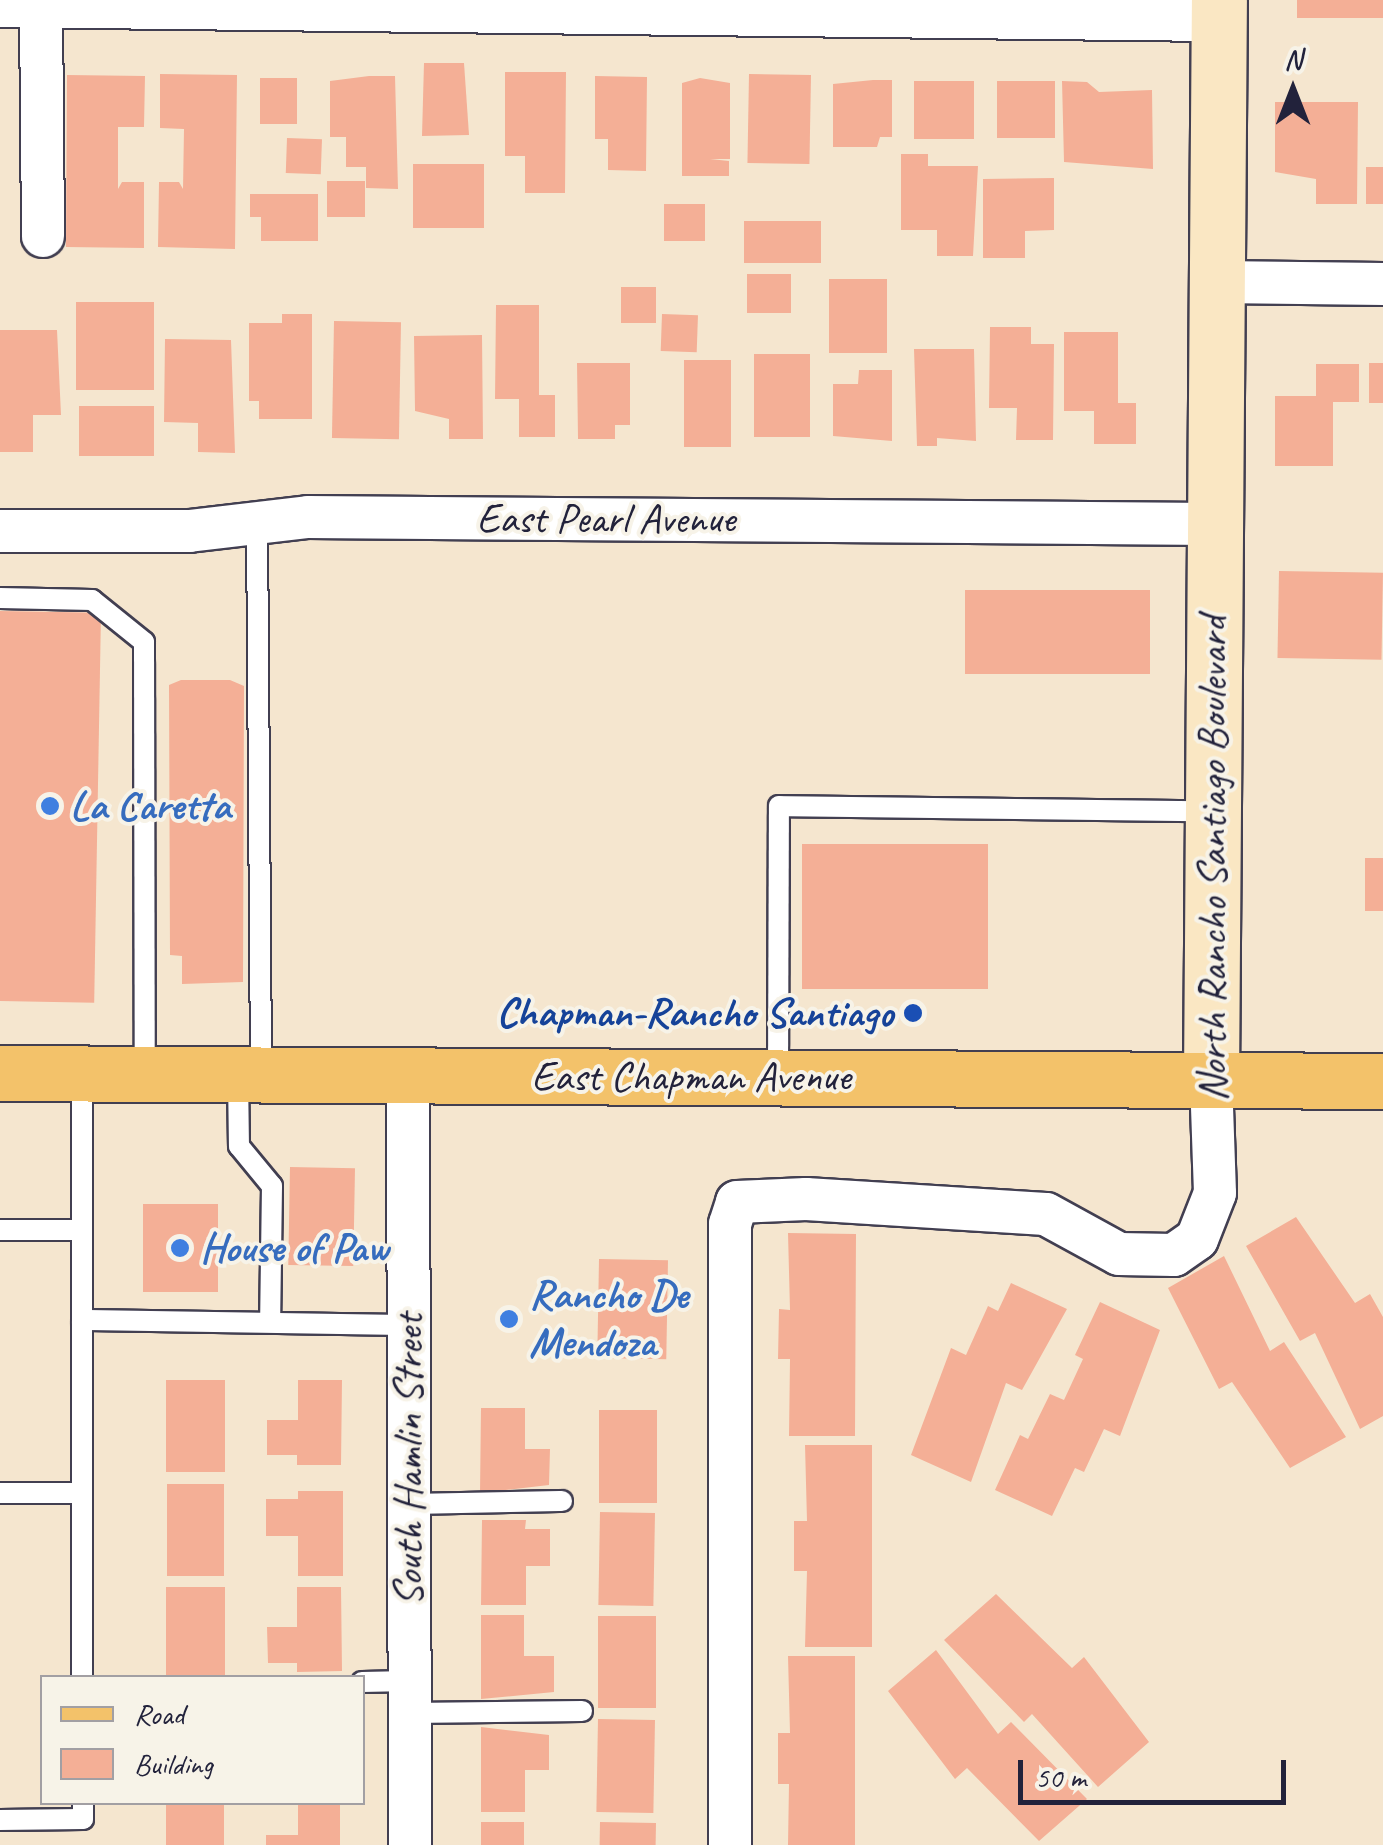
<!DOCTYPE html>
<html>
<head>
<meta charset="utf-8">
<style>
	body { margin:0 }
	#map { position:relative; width:1383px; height:1845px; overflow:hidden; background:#f5e6cf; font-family:Caveat,sans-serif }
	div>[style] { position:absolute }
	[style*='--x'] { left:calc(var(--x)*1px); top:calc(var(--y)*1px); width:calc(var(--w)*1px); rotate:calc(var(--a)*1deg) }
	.building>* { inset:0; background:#f4af96; transform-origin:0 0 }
	.roads { filter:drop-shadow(2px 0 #423f51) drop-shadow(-2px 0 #423f51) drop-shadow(0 2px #423f51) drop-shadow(0 -2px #423f51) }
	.lane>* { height:20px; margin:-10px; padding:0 10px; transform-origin:10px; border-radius:10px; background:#fff }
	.street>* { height:42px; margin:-21px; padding:0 21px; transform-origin:21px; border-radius:21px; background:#fff }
	.secondary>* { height:55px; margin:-27.5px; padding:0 27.5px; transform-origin:27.5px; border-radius:27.5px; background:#fae7c3 }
	.primary>* { height:55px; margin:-27.5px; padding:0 27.5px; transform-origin:27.5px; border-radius:27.5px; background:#f3c26a }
	.dots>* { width:28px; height:28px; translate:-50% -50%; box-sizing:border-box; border:5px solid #f7f3e8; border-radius:50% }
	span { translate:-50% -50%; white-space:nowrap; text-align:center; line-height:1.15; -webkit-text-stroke:8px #f7f3e8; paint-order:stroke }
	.street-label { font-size:42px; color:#22223b }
	.shop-label { font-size:42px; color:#366cbe; font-weight:700 }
	.left { translate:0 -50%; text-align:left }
	.transit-label { font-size:42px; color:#164399; font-weight:700 }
	.right { translate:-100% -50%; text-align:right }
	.legend { position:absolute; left:40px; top:1675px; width:325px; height:130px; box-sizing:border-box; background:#f7f3e8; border:2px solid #a29fa3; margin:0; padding:12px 18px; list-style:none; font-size:30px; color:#22223b }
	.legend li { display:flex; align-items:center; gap:20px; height:50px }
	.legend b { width:50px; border:2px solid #a29fa3 }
	.north { position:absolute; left:1243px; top:40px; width:100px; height:100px; -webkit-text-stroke:8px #f7f3e8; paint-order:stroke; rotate:0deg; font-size:28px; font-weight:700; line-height:40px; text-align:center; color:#22223b }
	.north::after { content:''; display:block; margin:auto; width:35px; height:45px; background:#22223b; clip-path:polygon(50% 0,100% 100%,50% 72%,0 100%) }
	.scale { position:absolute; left:1018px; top:1760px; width:268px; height:45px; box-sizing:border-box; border:5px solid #22223b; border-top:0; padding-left:12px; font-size:30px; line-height:35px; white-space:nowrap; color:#22223b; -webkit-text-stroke:8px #f7f3e8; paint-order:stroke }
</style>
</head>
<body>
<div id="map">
	<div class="building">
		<div style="left:1297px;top:0;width:86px;height:18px"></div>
		<div style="clip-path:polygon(424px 63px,464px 63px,469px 135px,422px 136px)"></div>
		<div style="clip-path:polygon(505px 72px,566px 72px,565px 193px,525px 193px,525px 156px,505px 156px)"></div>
		<div style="clip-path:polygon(160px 74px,237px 75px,235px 249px,158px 247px,159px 182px,179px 182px,183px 189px,184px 129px,160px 128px)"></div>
		<div style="left:749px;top:74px;width:62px;height:89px;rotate:1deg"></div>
		<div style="clip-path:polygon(67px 75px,145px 76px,144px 127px,118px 127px,118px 189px,122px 182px,144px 182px,144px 248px,66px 247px)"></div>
		<div style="clip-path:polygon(369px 76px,395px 76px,398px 189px,366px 188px,366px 167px,346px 167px,346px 137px,330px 137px,330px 81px)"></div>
		<div style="clip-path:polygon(595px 76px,647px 77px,646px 171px,608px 170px,608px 139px,595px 139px)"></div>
		<div style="left:260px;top:78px;width:37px;height:46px"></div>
		<div style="clip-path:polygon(700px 78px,730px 83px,730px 159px,710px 159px,729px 161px,729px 176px,682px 176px,682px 83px)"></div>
		<div style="clip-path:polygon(873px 80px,892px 80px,892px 137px,880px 137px,877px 147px,833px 147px,833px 84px)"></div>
		<div style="left:974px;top:81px;width:58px;height:60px;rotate:90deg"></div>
		<div style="left:1055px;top:81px;width:57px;height:58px;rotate:90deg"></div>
		<div style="clip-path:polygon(1062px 81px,1087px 82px,1099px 92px,1152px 90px,1153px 169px,1064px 162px)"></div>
		<div style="clip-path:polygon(1275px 102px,1358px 102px,1357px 204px,1316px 204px,1316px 179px,1275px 172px)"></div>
		<div style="left:287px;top:138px;width:35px;height:35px;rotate:2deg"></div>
		<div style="clip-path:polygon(901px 154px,928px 154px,928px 166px,978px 166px,973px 256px,937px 256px,937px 230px,901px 230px)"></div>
		<div style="left:413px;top:164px;width:71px;height:64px"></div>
		<div style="left:1366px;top:167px;width:17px;height:37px"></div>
		<div style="clip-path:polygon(1054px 178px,1054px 230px,1025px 231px,1025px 258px,983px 258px,983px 179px)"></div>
		<div style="left:327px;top:181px;width:38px;height:36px"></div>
		<div style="clip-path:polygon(250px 194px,318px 194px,318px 241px,261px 241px,261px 217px,250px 217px)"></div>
		<div style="left:664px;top:204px;width:41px;height:37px"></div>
		<div style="left:744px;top:221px;width:77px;height:42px"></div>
		<div style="left:747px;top:274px;width:44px;height:39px"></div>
		<div style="left:829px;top:279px;width:58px;height:74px"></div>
		<div style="left:621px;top:287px;width:35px;height:36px"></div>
		<div style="left:76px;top:302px;width:78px;height:88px"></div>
		<div style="clip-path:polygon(496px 305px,539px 305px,539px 395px,555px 395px,555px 437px,519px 437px,519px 399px,495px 399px)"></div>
		<div style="clip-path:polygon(282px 314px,312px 314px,312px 419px,259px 419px,259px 401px,249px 401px,249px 323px,282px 323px)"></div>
		<div style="left:662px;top:314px;width:36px;height:37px;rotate:2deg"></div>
		<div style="left:334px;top:321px;width:67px;height:117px;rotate:1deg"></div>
		<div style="clip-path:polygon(990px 327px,1031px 327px,1031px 344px,1054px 344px,1053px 440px,1016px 440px,1017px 408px,989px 408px)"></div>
		<div style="clip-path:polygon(0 330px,57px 330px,61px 415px,33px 415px,33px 452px,0 452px)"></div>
		<div style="clip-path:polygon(1064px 332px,1118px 332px,1118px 403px,1136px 403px,1136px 444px,1094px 444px,1094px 411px,1064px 411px)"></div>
		<div style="clip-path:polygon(482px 335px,483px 439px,449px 439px,449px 419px,415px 411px,414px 336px)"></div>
		<div style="clip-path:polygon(165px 339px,231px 340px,235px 453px,198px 452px,198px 423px,164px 422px)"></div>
		<div style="clip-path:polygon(914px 349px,974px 349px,976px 441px,937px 438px,937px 446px,917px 446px)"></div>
		<div style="left:754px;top:354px;width:56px;height:83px"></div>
		<div style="left:684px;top:360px;width:47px;height:87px"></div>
		<div style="clip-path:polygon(577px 363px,630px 363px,630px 425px,615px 425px,615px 439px,578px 439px)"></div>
		<div style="left:1369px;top:363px;width:14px;height:40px"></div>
		<div style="clip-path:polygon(1316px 364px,1359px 364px,1359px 402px,1333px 402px,1333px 466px,1275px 466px,1275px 396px,1316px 396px)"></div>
		<div style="clip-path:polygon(859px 370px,892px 370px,892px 441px,833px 436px,833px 384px,858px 384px)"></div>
		<div style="left:79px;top:406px;width:75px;height:50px"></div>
		<div style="left:1279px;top:571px;width:104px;height:87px;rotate:1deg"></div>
		<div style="left:965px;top:590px;width:185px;height:84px"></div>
		<div style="left:0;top:611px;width:101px;height:390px;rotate:1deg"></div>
		<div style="clip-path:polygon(181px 680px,230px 680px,244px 686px,243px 982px,182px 984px,182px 956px,170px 955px,169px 685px)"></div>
		<div style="left:802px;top:844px;width:186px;height:145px"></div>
		<div style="left:1365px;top:858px;width:18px;height:53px"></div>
		<div style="left:290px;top:1167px;width:65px;height:98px;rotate:1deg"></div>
		<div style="left:143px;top:1204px;width:75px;height:88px"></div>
		<div style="clip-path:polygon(1296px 1217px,1355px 1303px,1370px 1294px,1383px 1317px,1383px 1416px,1360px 1429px,1315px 1333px,1300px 1341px,1246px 1246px)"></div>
		<div style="clip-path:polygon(788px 1233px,856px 1234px,855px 1436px,789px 1436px,790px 1359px,778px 1359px,779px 1309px,790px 1310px)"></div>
		<div style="clip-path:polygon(1224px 1256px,1270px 1351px,1284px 1342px,1346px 1437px,1290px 1468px,1232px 1382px,1219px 1389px,1168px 1288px)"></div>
		<div style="left:599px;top:1259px;width:69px;height:99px;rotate:1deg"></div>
		<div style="clip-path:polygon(1011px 1283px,1067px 1309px,1022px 1390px,1006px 1383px,971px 1482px,911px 1455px,951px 1348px,966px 1355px,988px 1306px,998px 1311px)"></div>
		<div style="clip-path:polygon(1100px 1302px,1160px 1330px,1120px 1436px,1104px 1429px,1084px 1472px,1075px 1468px,1052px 1516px,995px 1490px,1020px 1435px,1028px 1439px,1050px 1394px,1064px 1400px,1083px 1359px,1075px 1355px)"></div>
		<div style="left:166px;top:1380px;width:59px;height:92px"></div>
		<div style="clip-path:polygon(298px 1380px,342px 1380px,341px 1465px,297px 1465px,297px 1455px,267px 1455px,267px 1420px,298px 1420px)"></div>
		<div style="clip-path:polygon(481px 1408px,525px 1408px,525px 1449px,550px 1449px,549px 1485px,480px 1493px)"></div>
		<div style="left:599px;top:1410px;width:58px;height:93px"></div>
		<div style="clip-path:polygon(805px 1445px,872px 1445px,872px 1647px,805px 1647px,807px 1571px,794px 1571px,794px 1521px,807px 1521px)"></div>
		<div style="left:167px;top:1484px;width:57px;height:92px"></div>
		<div style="clip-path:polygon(298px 1491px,343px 1491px,343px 1576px,298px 1576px,298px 1536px,266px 1536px,266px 1499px,298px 1499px)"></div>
		<div style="left:600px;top:1512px;width:55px;height:93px;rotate:1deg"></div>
		<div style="clip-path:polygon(482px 1520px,526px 1520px,525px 1529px,550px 1529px,550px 1566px,526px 1566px,526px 1605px,481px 1605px)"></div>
		<div style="left:166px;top:1587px;width:59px;height:91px"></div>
		<div style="clip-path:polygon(297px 1587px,341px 1587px,342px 1671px,297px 1672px,297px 1663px,268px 1663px,267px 1627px,297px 1627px)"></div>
		<div style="clip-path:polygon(996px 1594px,1072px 1668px,1084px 1657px,1149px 1742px,1098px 1787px,1032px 1714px,1024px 1722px,944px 1640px)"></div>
		<div style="clip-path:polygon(481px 1615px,524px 1615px,524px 1656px,554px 1656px,554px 1692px,481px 1699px)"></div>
		<div style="left:598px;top:1616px;width:58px;height:92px"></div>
		<div style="clip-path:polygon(936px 1650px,998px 1734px,1011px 1722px,1087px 1799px,1039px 1841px,967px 1768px,955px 1779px,888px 1691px)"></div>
		<div style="clip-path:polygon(788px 1656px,855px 1656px,855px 1845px,788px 1845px,789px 1784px,778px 1784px,778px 1733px,790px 1733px)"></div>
		<div style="left:598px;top:1719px;width:57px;height:93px;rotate:1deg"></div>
		<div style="clip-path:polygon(481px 1727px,549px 1735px,549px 1770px,525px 1770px,525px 1812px,481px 1812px)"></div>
		<div style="left:166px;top:1802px;width:58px;height:43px"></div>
		<div style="clip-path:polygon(298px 1802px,340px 1802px,340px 1845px,266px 1845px,266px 1835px,298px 1835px)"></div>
		<div style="left:481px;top:1822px;width:43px;height:23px"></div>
		<div style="left:600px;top:1822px;width:56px;height:23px;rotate:1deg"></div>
	</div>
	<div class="roads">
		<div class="lane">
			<div style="--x:257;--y:522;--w:548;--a:89.58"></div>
			<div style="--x:0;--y:598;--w:92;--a:1.2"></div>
			<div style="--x:92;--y:600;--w:67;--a:38.9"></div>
			<div style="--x:144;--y:642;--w:429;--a:89.9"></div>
			<div style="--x:82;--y:1075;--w:603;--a:90"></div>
			<div style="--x:778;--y:1075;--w:269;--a:-89.8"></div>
			<div style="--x:779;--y:806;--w:431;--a:0.7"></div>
			<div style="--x:238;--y:1076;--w:70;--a:89.2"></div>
			<div style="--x:239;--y:1146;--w:52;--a:50.5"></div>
			<div style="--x:272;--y:1186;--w:136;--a:90.8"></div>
			<div style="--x:0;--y:1230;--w:82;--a:0"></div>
			<div style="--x:82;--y:1320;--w:327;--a:0.9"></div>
			<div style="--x:0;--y:1493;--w:82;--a:0"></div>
			<div style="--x:409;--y:1504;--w:153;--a:-1.1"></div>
			<div style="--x:362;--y:1682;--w:47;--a:-1.2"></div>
			<div style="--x:410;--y:1713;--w:172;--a:-0.7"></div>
			<div style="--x:0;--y:1820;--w:83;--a:-0.7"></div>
			<div style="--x:83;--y:1819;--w:17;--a:-90"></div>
		</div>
		<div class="street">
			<div style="--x:0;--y:6;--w:1218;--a:0.66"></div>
			<div style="--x:41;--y:7;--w:229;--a:89.5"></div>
			<div style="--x:1218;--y:282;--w:165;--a:0.7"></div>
			<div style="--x:0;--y:531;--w:189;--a:0"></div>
			<div style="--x:189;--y:531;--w:120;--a:-6.7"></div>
			<div style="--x:308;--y:517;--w:904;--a:0.44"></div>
			<div style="--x:408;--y:1076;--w:769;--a:89.85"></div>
			<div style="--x:730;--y:1845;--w:621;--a:-90"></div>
			<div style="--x:730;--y:1224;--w:23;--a:-72"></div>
			<div style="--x:737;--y:1202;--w:69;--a:-2.5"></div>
			<div style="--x:806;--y:1199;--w:240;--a:3.6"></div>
			<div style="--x:1046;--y:1214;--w:83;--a:28.7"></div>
			<div style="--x:1119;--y:1254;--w:55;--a:1"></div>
			<div style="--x:1174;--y:1255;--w:28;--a:-35"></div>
			<div style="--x:1197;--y:1239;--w:49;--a:-68.6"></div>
			<div style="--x:1215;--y:1193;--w:113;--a:-92"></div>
		</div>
		<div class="secondary">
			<div style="--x:1211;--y:1080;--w:1080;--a:-89.58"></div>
		</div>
		<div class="primary">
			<div style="--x:0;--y:1073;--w:1383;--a:0.33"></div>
		</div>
	</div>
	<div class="dots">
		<div style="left:50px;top:806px;background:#3f7fe0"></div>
		<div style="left:913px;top:1013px;background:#1a4fb4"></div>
		<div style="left:180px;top:1248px;background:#3f7fe0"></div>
		<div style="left:509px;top:1319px;background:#3f7fe0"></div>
	</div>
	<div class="street-label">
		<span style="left:606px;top:519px">East Pearl Avenue</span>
		<span style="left:1213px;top:859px;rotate:-90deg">North Rancho Santiago Boulevard</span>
		<span style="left:691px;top:1077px">East Chapman Avenue</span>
		<span style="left:409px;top:1460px;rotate:-90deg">South Hamlin Street</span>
	</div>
	<div class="shop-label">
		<span class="left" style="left:70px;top:806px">La Caretta</span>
		<span class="left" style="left:200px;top:1248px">House of Paw</span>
		<span class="left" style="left:529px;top:1319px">Rancho De<br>Mendoza</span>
	</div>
	<div class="transit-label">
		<span class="right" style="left:893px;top:1013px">Chapman-Rancho Santiago</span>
	</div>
	<ul class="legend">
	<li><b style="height:12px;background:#f3c26a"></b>Road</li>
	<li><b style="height:28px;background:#f4af96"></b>Building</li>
	</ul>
	<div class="north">N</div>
	<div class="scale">50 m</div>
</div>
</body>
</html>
